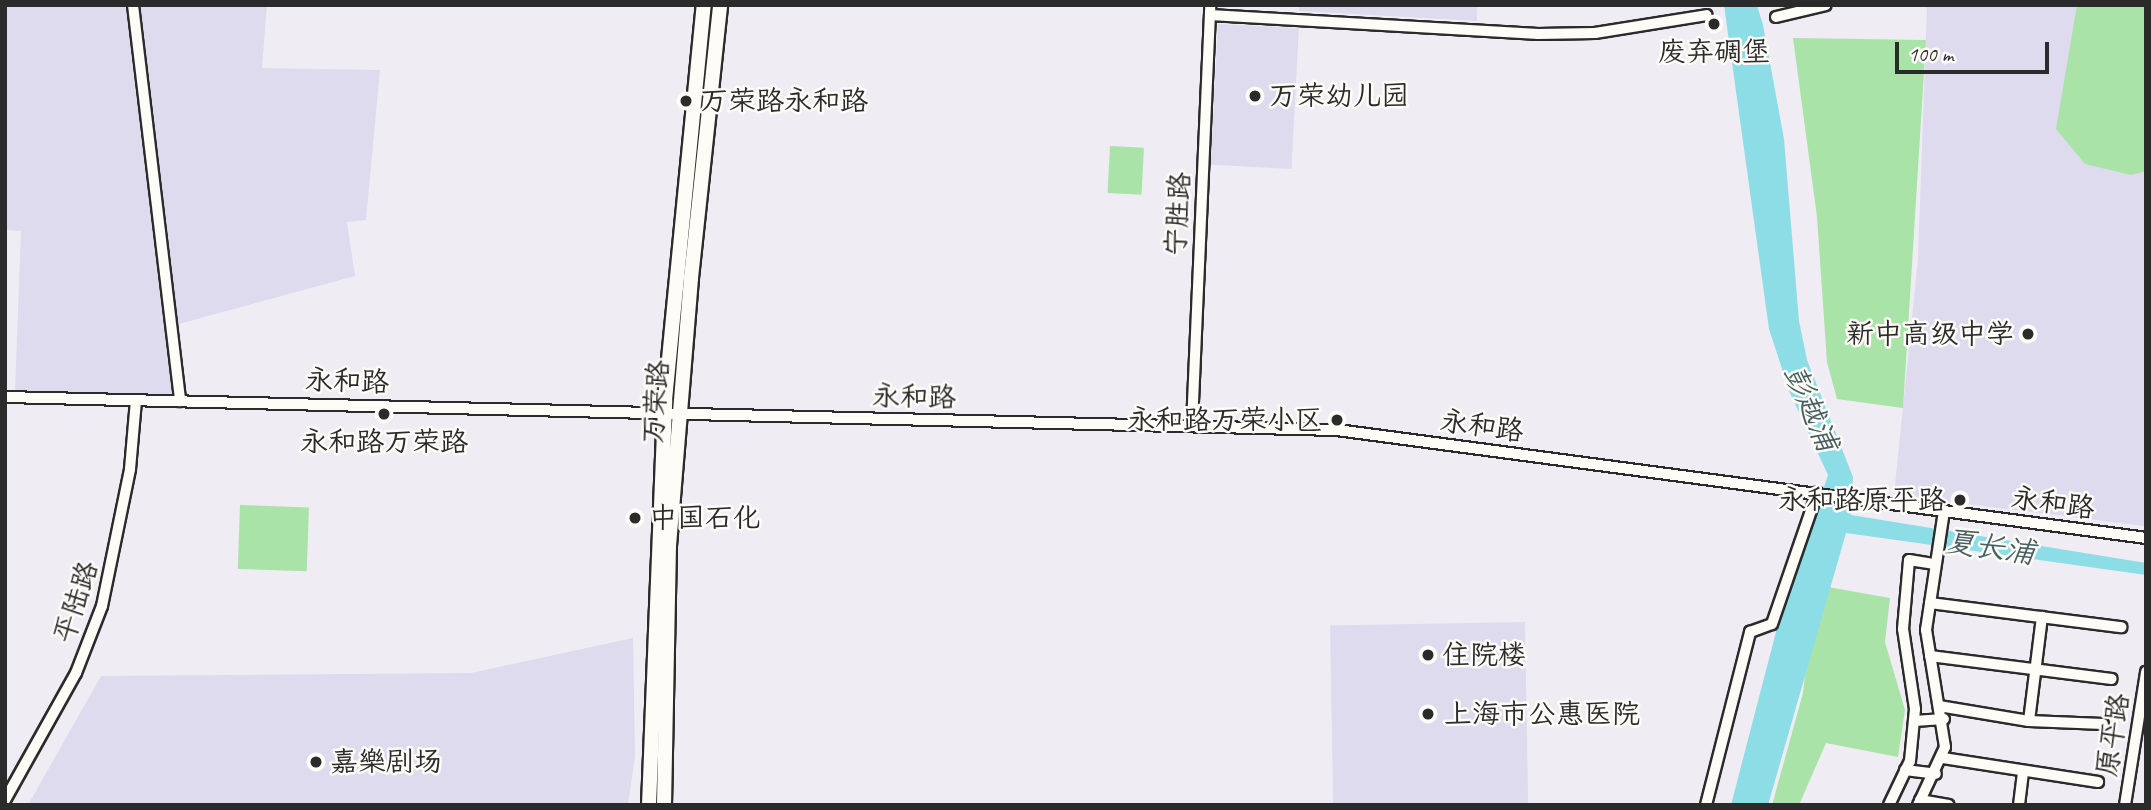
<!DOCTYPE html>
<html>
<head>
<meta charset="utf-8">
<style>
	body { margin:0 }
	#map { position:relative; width:2151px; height:810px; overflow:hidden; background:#efedf3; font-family:Caveat,"LXGW WenKai TC",sans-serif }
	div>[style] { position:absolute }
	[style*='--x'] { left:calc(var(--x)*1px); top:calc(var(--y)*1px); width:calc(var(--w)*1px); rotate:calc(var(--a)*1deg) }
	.built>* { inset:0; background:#dedbee; transform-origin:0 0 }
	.green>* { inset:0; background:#a9e3a8; transform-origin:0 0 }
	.water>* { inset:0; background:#8cdde5 }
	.roads { filter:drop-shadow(2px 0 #2b2b2b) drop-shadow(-2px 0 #2b2b2b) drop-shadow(0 2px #2b2b2b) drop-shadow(0 -2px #2b2b2b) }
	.minor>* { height:10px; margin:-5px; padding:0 5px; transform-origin:5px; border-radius:5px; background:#fdfcf7 }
	.major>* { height:14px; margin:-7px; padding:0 7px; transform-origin:7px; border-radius:7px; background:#fdfcf7 }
	.dots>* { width:19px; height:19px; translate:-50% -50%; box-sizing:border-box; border:4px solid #fdfcf7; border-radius:50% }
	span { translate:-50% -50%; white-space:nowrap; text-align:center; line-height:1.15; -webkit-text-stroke:5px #fdfcf7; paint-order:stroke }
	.poi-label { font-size:28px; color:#2b2b2b }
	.left { translate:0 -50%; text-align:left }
	.right { translate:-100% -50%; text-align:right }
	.street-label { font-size:28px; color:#2b2b2b }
	.water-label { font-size:30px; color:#486063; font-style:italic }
	.frame { position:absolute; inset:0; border:7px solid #2b2b2b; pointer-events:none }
	.scale { position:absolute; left:1895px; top:42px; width:154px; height:32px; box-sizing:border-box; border:4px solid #2b2b2b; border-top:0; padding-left:9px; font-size:21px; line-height:24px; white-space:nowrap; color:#2b2b2b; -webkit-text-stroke:5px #fdfcf7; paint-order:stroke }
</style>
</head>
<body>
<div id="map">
	<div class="built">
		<div style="clip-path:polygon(5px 5px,267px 5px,262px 68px,380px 70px,366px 220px,347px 222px,355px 276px,179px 324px,183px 397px,15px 392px,21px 231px,5px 230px)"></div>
		<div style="clip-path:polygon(1299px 5px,1477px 5px,1477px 21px,1299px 11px)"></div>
		<div style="clip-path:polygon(1927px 5px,2146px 5px,2144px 526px,1894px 495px,1918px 259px)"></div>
		<div style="left:1218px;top:24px;width:81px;height:141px;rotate:3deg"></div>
		<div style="left:1525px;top:622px;width:183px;height:195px;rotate:89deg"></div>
		<div style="clip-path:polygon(633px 638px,635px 756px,628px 805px,28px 805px,101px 676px,471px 673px)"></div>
	</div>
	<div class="green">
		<div style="clip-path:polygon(2077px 5px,2146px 5px,2146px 171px,2131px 175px,2085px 164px,2056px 129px)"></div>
		<div style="clip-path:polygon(1793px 38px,1926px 40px,1903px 408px,1837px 399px,1827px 362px,1817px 217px)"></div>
		<div style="left:1110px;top:146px;width:34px;height:47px;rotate:3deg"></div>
		<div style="left:240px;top:505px;width:69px;height:64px;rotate:2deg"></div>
		<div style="clip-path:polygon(1828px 587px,1890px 598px,1885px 642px,1905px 710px,1898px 757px,1826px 743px,1799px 805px,1772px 805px,1803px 693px,1808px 646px)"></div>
	</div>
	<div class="water">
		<div style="clip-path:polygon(1724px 5px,1757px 5px,1763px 25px,1784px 139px,1799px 321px,1807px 360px,1853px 477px,1851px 515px,2146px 563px,2146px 575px,1846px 533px,1768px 805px,1731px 805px,1777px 628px,1828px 475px,1790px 393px,1769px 329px)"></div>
	</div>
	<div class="roads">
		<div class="minor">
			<div style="--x:133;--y:5;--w:399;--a:83.2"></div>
			<div style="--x:1210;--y:15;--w:329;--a:3.3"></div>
			<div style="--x:1538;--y:34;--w:57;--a:-1"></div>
			<div style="--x:1595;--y:33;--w:113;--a:-9.1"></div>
			<div style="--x:1776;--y:17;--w:51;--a:-13.5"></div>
			<div style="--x:5;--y:397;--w:1332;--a:1.42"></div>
			<div style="--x:1337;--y:430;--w:816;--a:7.6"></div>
			<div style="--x:1192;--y:425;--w:420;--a:-87.5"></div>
			<div style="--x:1930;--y:603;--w:193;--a:7.2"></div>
			<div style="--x:1930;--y:656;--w:183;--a:7.2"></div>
			<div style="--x:1939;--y:706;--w:91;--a:9.5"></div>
			<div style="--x:2029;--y:721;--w:74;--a:2.3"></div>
			<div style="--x:1914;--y:721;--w:30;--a:-4"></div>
			<div style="--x:2029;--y:721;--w:105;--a:-82.9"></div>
			<div style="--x:1943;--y:758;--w:157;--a:8.8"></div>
			<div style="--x:1905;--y:770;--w:31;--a:7"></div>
			<div style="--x:5;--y:800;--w:145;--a:-60.8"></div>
			<div style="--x:76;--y:673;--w:72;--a:-68.8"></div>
			<div style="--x:102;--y:606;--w:140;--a:-78.4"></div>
			<div style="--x:130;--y:469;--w:69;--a:-85"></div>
			<div style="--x:1920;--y:800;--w:29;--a:10"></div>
			<div style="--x:1706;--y:805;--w:179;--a:-75.7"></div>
			<div style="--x:1750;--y:632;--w:23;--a:-20"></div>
			<div style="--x:1772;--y:624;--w:139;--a:-71"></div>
			<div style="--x:1889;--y:805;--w:49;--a:-64.5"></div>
			<div style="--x:1910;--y:761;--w:52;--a:-84.5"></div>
			<div style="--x:1915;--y:709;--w:81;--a:-98.5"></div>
			<div style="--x:1903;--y:629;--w:69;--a:-85"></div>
			<div style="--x:1909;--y:560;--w:26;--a:9"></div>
			<div style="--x:1918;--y:805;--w:64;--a:-65"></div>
			<div style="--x:1945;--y:747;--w:119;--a:-99.2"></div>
			<div style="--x:1926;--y:630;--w:120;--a:-81.4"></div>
			<div style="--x:2019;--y:805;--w:32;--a:-83"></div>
			<div style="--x:2125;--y:805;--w:135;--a:-81"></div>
		</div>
		<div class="major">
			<div style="--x:649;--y:805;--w:405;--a:-87.7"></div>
			<div style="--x:665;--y:400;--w:397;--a:-84.4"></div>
			<div style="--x:664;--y:805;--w:259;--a:-88.9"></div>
			<div style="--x:669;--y:546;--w:269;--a:-85.3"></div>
			<div style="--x:691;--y:278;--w:275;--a:-83.9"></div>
		</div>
	</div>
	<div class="dots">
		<div style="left:1714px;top:24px;background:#2b2b2b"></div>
		<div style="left:1255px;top:96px;background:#2b2b2b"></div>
		<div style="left:686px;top:101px;background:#2b2b2b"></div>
		<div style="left:2028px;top:334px;background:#2b2b2b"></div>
		<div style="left:384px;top:414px;background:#2b2b2b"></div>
		<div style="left:1337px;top:420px;background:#2b2b2b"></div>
		<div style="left:1960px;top:500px;background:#2b2b2b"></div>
		<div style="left:635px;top:518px;background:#2b2b2b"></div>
		<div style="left:1428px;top:655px;background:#2b2b2b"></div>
		<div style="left:1428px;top:714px;background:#2b2b2b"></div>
		<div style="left:316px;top:762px;background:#2b2b2b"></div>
	</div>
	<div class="poi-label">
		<span style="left:1714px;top:52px">废弃碉堡</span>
		<span class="left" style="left:1269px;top:96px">万荣幼儿园</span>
		<span class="left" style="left:700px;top:101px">万荣路永和路</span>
		<span class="right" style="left:2014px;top:334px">新中高级中学</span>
		<span class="right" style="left:1323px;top:420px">永和路万荣小区</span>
		<span style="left:384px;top:442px">永和路万荣路</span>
		<span class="right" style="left:1946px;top:500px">永和路原平路</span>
		<span class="left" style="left:649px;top:518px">中国石化</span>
		<span class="left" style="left:1442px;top:655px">住院楼</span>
		<span class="left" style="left:1444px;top:714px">上海市公惠医院</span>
		<span class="left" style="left:330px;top:762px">嘉樂剧场</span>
	</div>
	<div class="street-label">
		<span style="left:1178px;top:214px;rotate:-87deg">宁胜路</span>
		<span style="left:347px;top:381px;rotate:2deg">永和路</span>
		<span style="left:914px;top:397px;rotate:1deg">永和路</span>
		<span style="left:656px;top:402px;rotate:-86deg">万荣路</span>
		<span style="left:1482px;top:426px;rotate:8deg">永和路</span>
		<span style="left:2053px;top:503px;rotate:8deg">永和路</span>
		<span style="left:76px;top:602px;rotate:-72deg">平陆路</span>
		<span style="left:2113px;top:735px;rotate:-81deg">原平路</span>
	</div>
	<div class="water-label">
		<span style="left:1811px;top:408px;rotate:66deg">彭越浦</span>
		<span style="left:1990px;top:547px;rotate:8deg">夏长浦</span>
	</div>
	<div class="frame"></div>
	<div class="scale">100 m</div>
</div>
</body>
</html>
